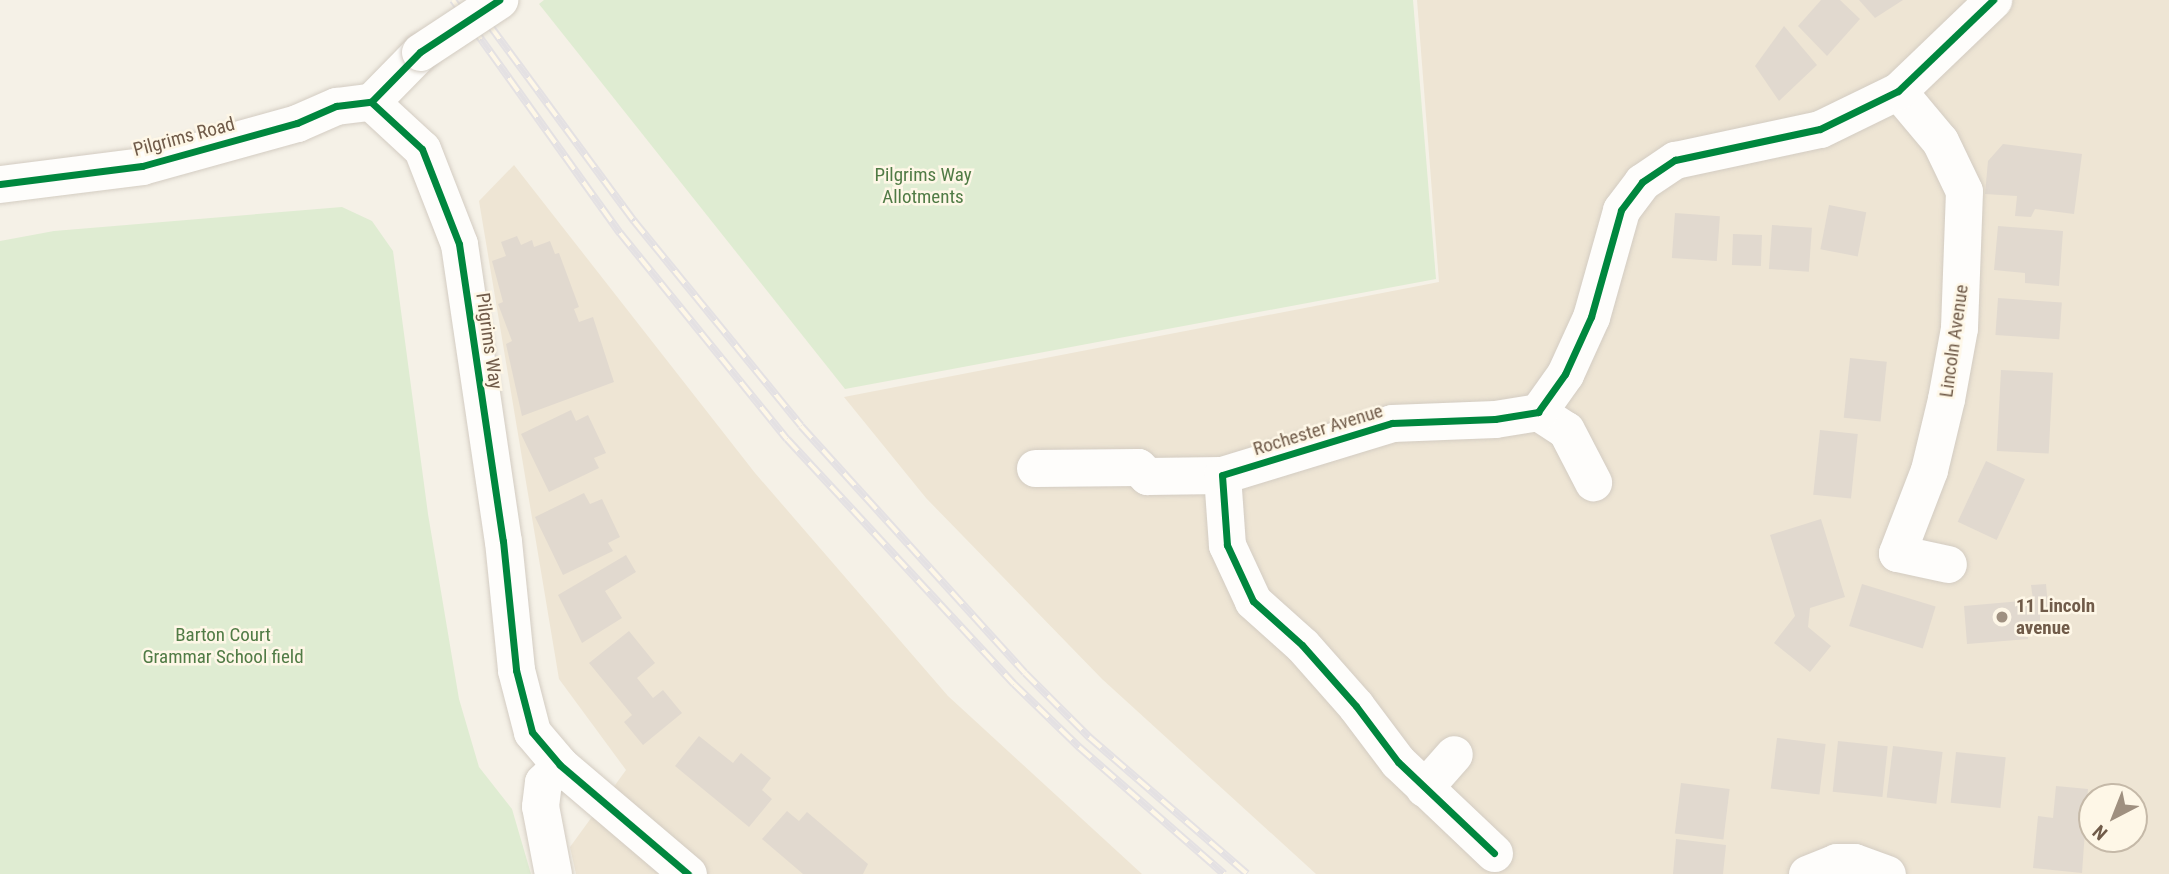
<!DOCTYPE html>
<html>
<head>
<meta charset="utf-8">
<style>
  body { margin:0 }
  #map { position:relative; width:2169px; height:874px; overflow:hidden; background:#f5f1e7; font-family:"Roboto Condensed",sans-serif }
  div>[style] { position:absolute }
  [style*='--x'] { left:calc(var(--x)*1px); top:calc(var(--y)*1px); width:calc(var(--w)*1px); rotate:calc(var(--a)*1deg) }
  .residential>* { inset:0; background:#eee5d4 }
  .green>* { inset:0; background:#dfecd2 }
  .building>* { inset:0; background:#e1d9cf; transform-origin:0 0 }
  .roads { filter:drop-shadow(0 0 2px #d3ccc2) drop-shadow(0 0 2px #d3ccc2) }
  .minor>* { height:37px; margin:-18.5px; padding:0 18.5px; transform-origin:18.5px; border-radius:18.5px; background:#fefdfb }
  .rail>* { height:8px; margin-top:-4px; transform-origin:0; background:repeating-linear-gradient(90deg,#fef7e7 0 16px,#e4e1e3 0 32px); box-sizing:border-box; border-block:2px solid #e4e1e3 }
  .bridges { filter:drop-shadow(0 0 2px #d3ccc2) drop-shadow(0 0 2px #d3ccc2) }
  .minor-bridge>* { height:37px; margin:-18.5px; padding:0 18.5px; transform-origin:18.5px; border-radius:18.5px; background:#fefdfb }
  .cycleway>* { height:7px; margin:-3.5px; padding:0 3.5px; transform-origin:3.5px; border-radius:3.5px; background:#00873e }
  .dots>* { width:19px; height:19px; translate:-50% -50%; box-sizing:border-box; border:4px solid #fef7e7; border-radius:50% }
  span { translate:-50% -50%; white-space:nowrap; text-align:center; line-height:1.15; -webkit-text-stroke:5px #fef7e7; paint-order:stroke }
  .street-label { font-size:19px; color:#705b49 }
  .park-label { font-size:19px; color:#507b45 }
  .poi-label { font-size:19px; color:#705b49; font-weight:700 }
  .left { translate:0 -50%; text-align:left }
  .north { position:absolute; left:2078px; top:783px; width:70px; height:70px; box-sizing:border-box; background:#fef7e7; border:2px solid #c5b9a8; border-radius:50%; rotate:222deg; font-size:19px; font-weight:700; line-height:28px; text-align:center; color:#705b49 }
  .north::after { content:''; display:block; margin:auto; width:24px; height:32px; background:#9f9080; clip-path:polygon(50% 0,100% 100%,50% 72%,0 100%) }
</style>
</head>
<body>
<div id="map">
  <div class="residential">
    <i style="clip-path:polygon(evenodd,1417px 0,2169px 0,2169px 874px,1316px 874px,1102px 679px,926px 498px,844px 397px,1439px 282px,1417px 0,2092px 797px,2134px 797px,2134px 839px,2092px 839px,2092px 797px)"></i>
    <i style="clip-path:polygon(514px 165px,755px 473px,948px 696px,1142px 874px,576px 874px,570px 847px,626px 770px,559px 679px,479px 201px)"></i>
  </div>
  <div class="green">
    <i style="clip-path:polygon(544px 0,1413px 0,1436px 279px,845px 389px,539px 4px)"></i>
    <i style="clip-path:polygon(342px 207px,372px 221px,393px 251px,428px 514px,459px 699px,479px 767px,512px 809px,531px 874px,0 874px,0 241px,54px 231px)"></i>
  </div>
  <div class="building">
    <i style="clip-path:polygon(1821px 0,1840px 0,1860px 19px,1827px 56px,1798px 26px)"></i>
    <i style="clip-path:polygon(1859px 0,1903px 0,1875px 18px)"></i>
    <i style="clip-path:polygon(1784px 26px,1817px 65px,1779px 101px,1755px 66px)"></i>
    <i style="clip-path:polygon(2003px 144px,2082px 154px,2074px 214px,2035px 209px,2031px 217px,2015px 216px,2017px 196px,1985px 194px,1988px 161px)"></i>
    <i style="left:1829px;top:205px;width:38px;height:45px;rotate:11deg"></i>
    <i style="left:1675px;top:213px;width:45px;height:45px;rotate:4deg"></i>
    <i style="left:1772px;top:225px;width:40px;height:44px;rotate:4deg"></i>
    <i style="clip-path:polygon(1998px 226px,2063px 231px,2059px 286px,2025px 283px,2025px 273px,1994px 270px)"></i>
    <i style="left:1733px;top:234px;width:29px;height:31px;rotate:2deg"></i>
    <i style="clip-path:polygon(517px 236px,521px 245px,532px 240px,534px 247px,550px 241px,555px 254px,559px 253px,579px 307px,574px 309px,579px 322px,593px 317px,614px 382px,522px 416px,506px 344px,512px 341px,498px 304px,503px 302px,492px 261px,506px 256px,501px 242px)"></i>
    <i style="left:1998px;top:298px;width:64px;height:37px;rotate:4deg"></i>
    <i style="left:1850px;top:358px;width:37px;height:60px;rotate:6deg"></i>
    <i style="left:2001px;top:370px;width:52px;height:81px;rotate:3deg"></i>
    <i style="clip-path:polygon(571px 410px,576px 421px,588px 415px,606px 453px,594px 458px,599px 468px,549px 492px,521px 434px)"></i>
    <i style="left:1820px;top:430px;width:38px;height:65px;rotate:6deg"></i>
    <i style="left:1986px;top:461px;width:43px;height:67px;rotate:25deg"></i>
    <i style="clip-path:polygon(584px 493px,590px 504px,602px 499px,620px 537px,608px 543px,613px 551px,563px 575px,535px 517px)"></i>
    <i style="clip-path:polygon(1821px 519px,1845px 597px,1810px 608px,1808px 627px,1831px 646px,1810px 672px,1774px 643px,1795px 616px,1770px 535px)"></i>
    <i style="clip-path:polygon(626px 555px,636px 572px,605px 591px,622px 618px,582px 643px,558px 595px)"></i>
    <i style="left:1862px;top:584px;width:77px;height:44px;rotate:17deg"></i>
    <i style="clip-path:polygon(2046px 584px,2048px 606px,2040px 612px,2040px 621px,2027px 622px,2028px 639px,1967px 644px,1964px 606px,2033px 600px,2031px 585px)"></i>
    <i style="clip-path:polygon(629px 631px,655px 663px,637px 678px,653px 698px,663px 690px,682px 713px,643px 745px,624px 722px,632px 715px,589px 663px)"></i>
    <i style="clip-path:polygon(699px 736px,733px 763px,741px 753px,771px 778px,762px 790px,772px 799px,749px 827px,675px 766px)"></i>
    <i style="left:1777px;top:738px;width:49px;height:51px;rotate:7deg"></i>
    <i style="left:1838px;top:741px;width:50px;height:51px;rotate:6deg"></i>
    <i style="left:1893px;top:746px;width:50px;height:52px;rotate:7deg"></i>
    <i style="left:1956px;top:752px;width:50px;height:51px;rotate:6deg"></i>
    <i style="left:1681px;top:783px;width:49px;height:51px;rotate:7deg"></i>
    <i style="clip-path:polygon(2056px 786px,2088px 789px,2082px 873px,2033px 868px,2038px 816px,2053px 818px)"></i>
    <i style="clip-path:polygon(787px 811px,799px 821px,807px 812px,868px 864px,863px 874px,803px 874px,762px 839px)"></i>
    <i style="clip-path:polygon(1676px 839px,1726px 845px,1723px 874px,1673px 874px)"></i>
  </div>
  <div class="roads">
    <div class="minor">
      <i style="--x:1898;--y:91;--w:65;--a:50"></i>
      <i style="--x:1940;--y:141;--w:55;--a:64.4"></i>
      <i style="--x:1964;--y:191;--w:137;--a:92.1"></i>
      <i style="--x:1959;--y:328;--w:72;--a:100.4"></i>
      <i style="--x:1946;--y:399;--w:73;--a:103.5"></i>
      <i style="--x:1929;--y:470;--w:89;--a:111.1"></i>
      <i style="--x:1897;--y:553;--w:52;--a:12.2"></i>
      <i style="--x:371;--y:102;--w:69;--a:42.7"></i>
      <i style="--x:422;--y:149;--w:102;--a:68.7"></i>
      <i style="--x:459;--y:244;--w:300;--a:81.6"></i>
      <i style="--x:503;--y:541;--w:130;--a:84.2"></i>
      <i style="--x:516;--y:670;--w:64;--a:75.5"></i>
      <i style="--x:532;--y:732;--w:43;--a:49.7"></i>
      <i style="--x:560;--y:765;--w:168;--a:40.4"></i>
      <i style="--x:371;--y:102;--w:70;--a:-45.6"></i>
      <i style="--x:0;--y:184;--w:143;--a:-7.2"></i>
      <i style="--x:142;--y:166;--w:161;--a:-15.5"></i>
      <i style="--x:297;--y:123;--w:43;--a:-23.6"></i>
      <i style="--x:336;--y:106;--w:35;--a:-7"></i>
      <i style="--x:1538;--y:412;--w:33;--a:33"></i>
      <i style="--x:1566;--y:430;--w:59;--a:62.6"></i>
      <i style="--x:1035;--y:468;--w:103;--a:-0.6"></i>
      <i style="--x:1138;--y:467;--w:13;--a:45"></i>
      <i style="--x:1147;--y:476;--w:75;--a:-0.8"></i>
      <i style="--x:1424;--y:788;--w:45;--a:-48.6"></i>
      <i style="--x:1494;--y:853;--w:132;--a:-136.5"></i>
      <i style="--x:1398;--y:762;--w:70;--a:-126.9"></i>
      <i style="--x:1356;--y:706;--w:81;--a:-131.5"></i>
      <i style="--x:1302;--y:645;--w:66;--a:-138.1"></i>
      <i style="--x:1253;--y:601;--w:62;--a:-114.9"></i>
      <i style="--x:1227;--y:545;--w:70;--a:-94.1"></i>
      <i style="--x:1222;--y:475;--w:178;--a:-17"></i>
      <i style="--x:1392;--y:423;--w:103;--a:-2.2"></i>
      <i style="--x:1495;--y:419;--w:44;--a:-9.2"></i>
      <i style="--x:1538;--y:412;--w:47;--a:-54.6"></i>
      <i style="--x:1565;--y:374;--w:63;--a:-65.5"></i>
      <i style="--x:1591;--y:317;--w:111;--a:-74.3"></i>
      <i style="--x:1621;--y:210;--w:35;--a:-53"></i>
      <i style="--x:1642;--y:182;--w:40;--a:-34"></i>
      <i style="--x:1675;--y:160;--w:148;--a:-12.1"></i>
      <i style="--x:1820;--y:129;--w:87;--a:-26"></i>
      <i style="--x:1898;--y:91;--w:132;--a:-43.8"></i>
      <i style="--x:553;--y:874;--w:69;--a:-100.8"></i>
      <i style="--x:540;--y:806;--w:24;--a:-83"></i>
      <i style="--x:543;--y:782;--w:24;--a:-45"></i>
      <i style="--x:1807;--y:874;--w:31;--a:-22"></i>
      <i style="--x:1836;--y:862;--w:18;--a:0"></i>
      <i style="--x:1854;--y:862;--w:35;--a:20"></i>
    </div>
  </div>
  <div class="rail">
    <i style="--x:453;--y:0;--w:287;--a:54.4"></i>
    <i style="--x:620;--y:233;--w:265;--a:51"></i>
    <i style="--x:787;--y:439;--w:334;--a:47.2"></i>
    <i style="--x:1014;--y:684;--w:91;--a:44.1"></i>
    <i style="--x:1079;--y:747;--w:193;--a:41.2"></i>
    <i style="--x:471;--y:0;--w:275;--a:53.6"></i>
    <i style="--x:634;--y:221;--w:264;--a:50.8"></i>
    <i style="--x:801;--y:426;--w:333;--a:47.8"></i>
    <i style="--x:1025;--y:673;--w:91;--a:45"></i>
    <i style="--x:1089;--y:737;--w:209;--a:40.9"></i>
  </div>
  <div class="bridges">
    <div class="minor-bridge">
      <i style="--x:420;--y:52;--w:95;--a:-33.4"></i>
    </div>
  </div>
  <div class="cycleway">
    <i style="--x:371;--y:102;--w:69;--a:42.7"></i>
    <i style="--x:422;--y:149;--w:102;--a:68.7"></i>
    <i style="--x:459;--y:244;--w:300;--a:81.6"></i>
    <i style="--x:503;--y:541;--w:130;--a:84.2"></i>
    <i style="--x:516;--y:670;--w:64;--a:75.5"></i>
    <i style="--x:532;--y:732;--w:43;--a:49.7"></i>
    <i style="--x:560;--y:765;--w:168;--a:40.4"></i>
    <i style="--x:371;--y:102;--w:70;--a:-45.6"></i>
    <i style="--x:420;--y:52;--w:95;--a:-33.4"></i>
    <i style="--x:0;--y:184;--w:143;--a:-7.2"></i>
    <i style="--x:142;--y:166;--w:161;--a:-15.5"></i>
    <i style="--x:297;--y:123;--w:43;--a:-23.6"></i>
    <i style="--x:336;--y:106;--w:35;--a:-7"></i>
    <i style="--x:1494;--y:853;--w:132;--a:-136.5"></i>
    <i style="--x:1398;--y:762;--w:70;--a:-126.9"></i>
    <i style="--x:1356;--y:706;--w:81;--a:-131.5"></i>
    <i style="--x:1302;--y:645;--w:66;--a:-138.1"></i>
    <i style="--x:1253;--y:601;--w:62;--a:-114.9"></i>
    <i style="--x:1227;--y:545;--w:70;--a:-94.1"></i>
    <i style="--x:1222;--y:475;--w:178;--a:-17"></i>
    <i style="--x:1392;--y:423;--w:103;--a:-2.2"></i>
    <i style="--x:1495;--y:419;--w:44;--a:-9.2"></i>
    <i style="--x:1538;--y:412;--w:47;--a:-54.6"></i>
    <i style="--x:1565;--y:374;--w:63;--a:-65.5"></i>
    <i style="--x:1591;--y:317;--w:111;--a:-74.3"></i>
    <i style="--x:1621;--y:210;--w:35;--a:-53"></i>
    <i style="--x:1642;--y:182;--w:40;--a:-34"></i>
    <i style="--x:1675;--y:160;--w:148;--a:-12.1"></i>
    <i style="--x:1820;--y:129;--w:87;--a:-26"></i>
    <i style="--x:1898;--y:91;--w:132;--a:-43.8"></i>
  </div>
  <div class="dots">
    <i style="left:2002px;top:617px;background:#9f9080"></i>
  </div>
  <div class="street-label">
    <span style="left:184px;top:137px;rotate:-15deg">Pilgrims Road</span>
    <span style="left:489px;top:341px;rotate:82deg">Pilgrims Way</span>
    <span style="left:1954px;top:341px;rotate:-82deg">Lincoln Avenue</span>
    <span style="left:1318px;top:430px;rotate:-17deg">Rochester Avenue</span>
  </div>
  <div class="park-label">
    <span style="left:923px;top:186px">Pilgrims Way<br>Allotments</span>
    <span style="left:223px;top:646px">Barton Court<br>Grammar School field</span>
  </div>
  <div class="poi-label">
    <span class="left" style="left:2016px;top:617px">11 Lincoln<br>avenue</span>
  </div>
  <div class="north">N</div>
</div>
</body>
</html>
